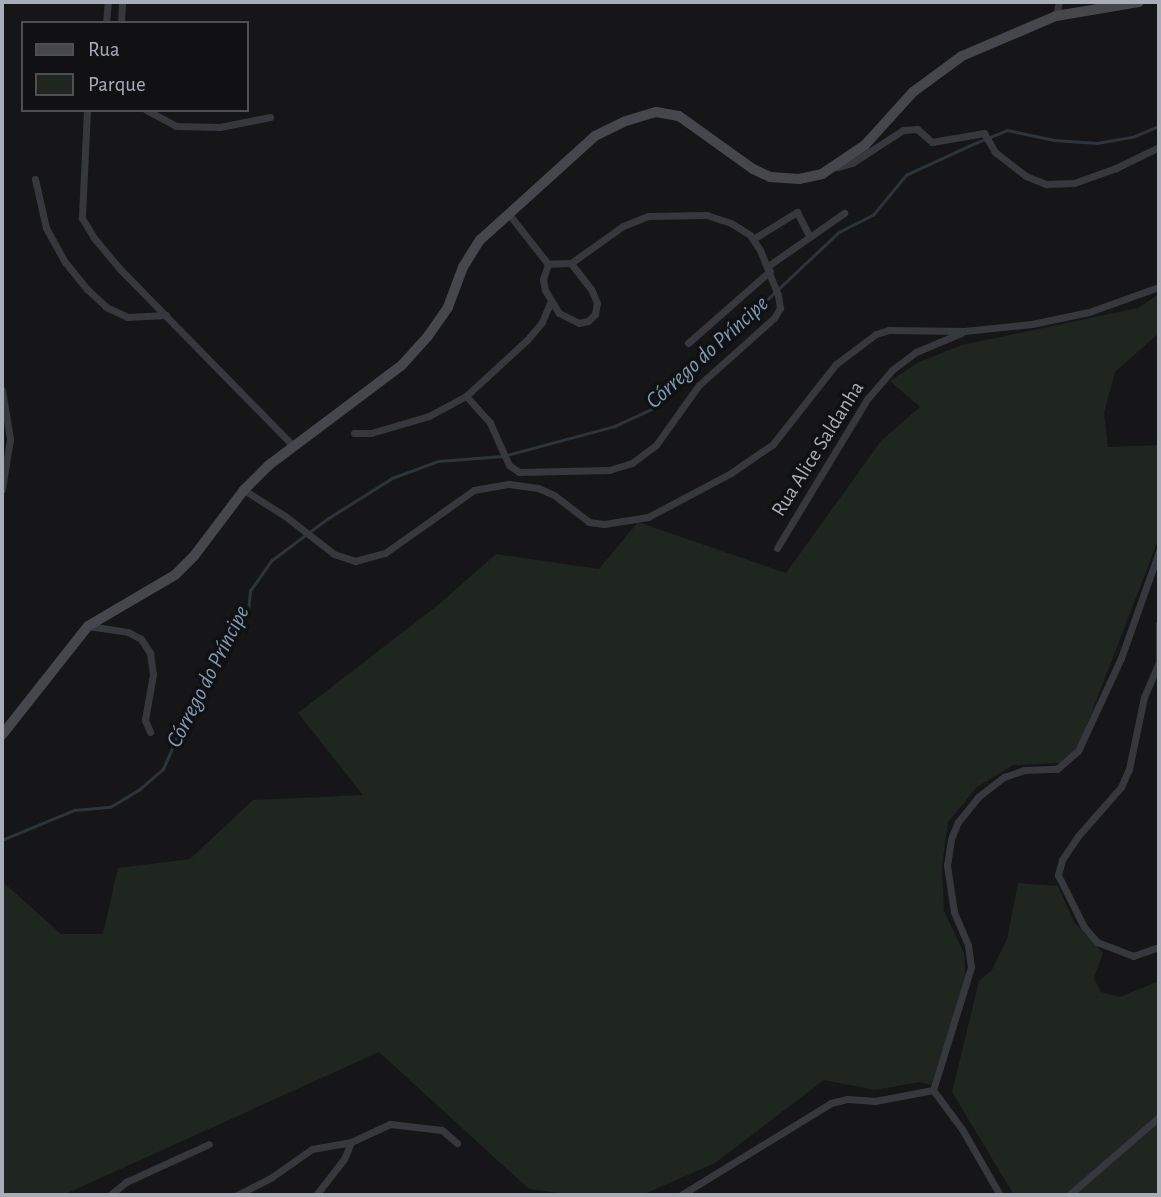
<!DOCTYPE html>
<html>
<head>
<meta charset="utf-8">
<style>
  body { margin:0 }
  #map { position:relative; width:1161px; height:1197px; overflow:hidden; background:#161618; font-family:"Alegreya Sans",sans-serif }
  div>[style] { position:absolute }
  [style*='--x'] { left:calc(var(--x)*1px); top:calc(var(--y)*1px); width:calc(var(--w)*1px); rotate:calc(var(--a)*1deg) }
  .green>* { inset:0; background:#1e261f }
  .stream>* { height:2.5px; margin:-1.25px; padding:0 1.25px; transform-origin:1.25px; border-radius:1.25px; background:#2c353c }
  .street>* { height:7px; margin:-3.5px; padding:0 3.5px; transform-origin:3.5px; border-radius:3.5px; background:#37383d }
  .secondary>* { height:10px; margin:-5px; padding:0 5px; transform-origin:5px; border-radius:5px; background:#45474d }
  span { translate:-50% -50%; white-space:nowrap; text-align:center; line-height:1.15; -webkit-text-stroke:7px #111113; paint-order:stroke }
  .street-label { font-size:21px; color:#a8adb8 }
  .water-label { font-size:23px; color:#7f9bb3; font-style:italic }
  .frame { position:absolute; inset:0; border:4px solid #a8adb8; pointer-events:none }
  .legend { position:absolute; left:21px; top:21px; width:228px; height:91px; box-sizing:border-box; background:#111113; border:2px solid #4d4f55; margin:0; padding:9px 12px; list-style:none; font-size:21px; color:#a8adb8 }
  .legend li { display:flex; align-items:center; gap:14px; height:35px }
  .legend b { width:35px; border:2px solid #4d4f55 }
</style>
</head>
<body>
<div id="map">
  <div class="green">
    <i style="clip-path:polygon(1159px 294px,1159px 333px,1115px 372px,1104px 413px,1108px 447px,1159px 445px,1159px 538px,1078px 748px,1061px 763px,1013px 765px,977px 787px,948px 822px,942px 866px,944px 911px,964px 953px,966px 981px,931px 1085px,920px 1082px,875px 1090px,824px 1080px,715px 1163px,642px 1195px,576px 1195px,529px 1189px,379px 1052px,63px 1195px,2px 1195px,2px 881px,61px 934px,103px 934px,118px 868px,190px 859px,253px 800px,363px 795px,298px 713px,438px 605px,496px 554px,599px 569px,638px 522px,786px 573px,881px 441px,920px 407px,890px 381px,919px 362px,962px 345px,1138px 308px)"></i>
    <i style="clip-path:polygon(1018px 883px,1058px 886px,1074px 922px,1103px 953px,1094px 978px,1101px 992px,1120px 997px,1159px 981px,1159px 1195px,1014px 1195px,952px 1092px,979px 981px,992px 970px,1007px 939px)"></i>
  </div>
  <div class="stream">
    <i style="--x:2;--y:840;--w:78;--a:-22.6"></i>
    <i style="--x:74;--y:810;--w:36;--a:-5"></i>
    <i style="--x:110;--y:807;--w:35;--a:-31"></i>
    <i style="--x:140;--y:789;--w:30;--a:-41"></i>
    <i style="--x:163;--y:769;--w:87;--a:-66.4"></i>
    <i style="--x:198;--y:689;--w:93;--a:-57.3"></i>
    <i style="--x:248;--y:611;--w:20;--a:-84"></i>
    <i style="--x:250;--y:591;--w:38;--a:-55"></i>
    <i style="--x:272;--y:560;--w:69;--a:-36.7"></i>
    <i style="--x:327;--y:519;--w:77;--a:-32.2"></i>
    <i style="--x:392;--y:478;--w:49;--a:-20.3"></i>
    <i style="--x:438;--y:461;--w:65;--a:-4.4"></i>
    <i style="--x:503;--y:456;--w:116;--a:-15"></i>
    <i style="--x:615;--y:426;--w:40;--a:-25"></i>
    <i style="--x:651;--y:409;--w:258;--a:-43.3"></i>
    <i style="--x:839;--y:232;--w:38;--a:-27"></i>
    <i style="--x:873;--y:215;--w:52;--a:-50.5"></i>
    <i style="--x:906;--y:175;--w:74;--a:-24.8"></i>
    <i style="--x:973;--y:144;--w:37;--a:-22"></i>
    <i style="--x:1007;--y:130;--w:48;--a:12"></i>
    <i style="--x:1054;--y:140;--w:43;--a:4"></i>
    <i style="--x:1097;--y:143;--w:39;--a:-10"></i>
    <i style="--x:1135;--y:136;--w:26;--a:-23"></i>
  </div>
  <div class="street">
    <i style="--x:1056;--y:16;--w:14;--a:-78"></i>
    <i style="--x:106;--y:23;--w:21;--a:-85"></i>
    <i style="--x:121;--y:23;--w:21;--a:-87"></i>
    <i style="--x:87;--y:110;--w:108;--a:92.7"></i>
    <i style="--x:82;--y:218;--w:23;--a:59"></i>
    <i style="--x:94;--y:238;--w:39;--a:50"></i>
    <i style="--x:119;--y:268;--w:250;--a:45.6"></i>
    <i style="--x:146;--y:110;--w:34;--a:28"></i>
    <i style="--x:176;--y:126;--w:44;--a:1.3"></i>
    <i style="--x:220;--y:127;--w:51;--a:-11.3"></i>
    <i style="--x:837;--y:167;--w:16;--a:-15"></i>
    <i style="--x:852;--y:163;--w:61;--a:-32.9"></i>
    <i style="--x:903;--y:130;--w:14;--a:-4"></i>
    <i style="--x:917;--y:129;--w:20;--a:41"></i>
    <i style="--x:932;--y:142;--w:53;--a:-9.8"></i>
    <i style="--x:984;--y:133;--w:22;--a:60"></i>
    <i style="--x:995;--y:152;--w:39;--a:38"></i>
    <i style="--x:1026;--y:176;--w:22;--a:22"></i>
    <i style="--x:1046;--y:184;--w:28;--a:-2"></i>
    <i style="--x:1074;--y:183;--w:45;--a:-19.7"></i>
    <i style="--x:1116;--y:168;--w:48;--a:-26"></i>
    <i style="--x:35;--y:179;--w:50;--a:77.3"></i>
    <i style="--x:46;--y:228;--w:39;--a:61"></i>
    <i style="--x:65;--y:262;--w:35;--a:51"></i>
    <i style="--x:87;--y:289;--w:26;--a:43"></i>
    <i style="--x:106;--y:307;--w:23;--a:25"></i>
    <i style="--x:127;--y:317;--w:39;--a:-3"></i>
    <i style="--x:753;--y:239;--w:52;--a:-31.5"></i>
    <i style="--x:797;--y:212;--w:28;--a:63"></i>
    <i style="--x:548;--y:264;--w:16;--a:108"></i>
    <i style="--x:543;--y:279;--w:11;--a:80"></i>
    <i style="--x:545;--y:290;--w:27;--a:59"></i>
    <i style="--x:559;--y:313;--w:22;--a:27"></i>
    <i style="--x:579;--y:323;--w:9;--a:-13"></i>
    <i style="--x:588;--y:321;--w:10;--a:-45"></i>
    <i style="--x:595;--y:314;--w:11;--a:-80"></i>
    <i style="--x:597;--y:303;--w:15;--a:-113"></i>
    <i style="--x:591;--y:289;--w:33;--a:-128"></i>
    <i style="--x:768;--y:266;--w:93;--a:-34.9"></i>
    <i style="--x:688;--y:343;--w:109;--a:-41.3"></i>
    <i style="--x:2;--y:390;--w:50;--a:80.7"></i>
    <i style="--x:10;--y:439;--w:51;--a:99.1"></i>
    <i style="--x:466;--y:396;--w:36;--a:48"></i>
    <i style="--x:490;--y:423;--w:46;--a:65.7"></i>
    <i style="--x:509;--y:465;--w:12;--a:35"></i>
    <i style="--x:519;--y:472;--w:90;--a:-1.3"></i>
    <i style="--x:609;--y:470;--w:24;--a:-17"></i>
    <i style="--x:632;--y:463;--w:30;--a:-37"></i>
    <i style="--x:656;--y:445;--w:74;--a:-54.4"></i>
    <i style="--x:699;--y:385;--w:101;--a:-41.8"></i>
    <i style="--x:774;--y:318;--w:12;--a:-59"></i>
    <i style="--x:780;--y:308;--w:13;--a:-99"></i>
    <i style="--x:778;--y:295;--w:48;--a:-111.8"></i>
    <i style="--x:760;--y:250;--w:18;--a:-124"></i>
    <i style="--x:750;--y:235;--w:22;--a:-148"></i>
    <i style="--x:731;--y:223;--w:25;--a:-162"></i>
    <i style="--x:707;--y:215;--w:59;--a:179"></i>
    <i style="--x:648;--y:216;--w:27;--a:158"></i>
    <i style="--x:623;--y:226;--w:64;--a:144.6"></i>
    <i style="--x:571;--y:263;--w:23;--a:178"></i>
    <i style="--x:548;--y:264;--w:65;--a:-128.1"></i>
    <i style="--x:354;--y:433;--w:17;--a:0"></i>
    <i style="--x:371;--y:433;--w:60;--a:-16.3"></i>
    <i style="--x:429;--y:416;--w:42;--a:-28.4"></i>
    <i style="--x:466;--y:396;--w:83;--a:-42.6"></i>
    <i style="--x:527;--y:340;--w:23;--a:-50"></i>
    <i style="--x:542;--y:322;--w:23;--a:-67"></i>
    <i style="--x:244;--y:490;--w:49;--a:32.4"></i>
    <i style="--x:285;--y:516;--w:62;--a:37.8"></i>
    <i style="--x:334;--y:554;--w:22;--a:18"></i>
    <i style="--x:355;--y:561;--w:31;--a:-15"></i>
    <i style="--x:385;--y:553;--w:109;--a:-35.3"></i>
    <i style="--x:474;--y:490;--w:36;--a:-10"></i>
    <i style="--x:509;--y:484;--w:29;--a:8"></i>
    <i style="--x:538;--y:488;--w:17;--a:24"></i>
    <i style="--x:554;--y:495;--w:44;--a:37.6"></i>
    <i style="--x:589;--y:522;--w:15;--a:8"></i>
    <i style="--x:604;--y:524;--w:45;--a:-9"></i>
    <i style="--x:648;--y:517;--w:94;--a:-27.9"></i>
    <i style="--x:731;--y:473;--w:51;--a:-34.6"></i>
    <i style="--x:773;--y:444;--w:102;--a:-51.8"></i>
    <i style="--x:836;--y:364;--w:50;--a:-36.9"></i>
    <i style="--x:876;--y:334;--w:14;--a:-17"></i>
    <i style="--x:889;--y:330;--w:75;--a:0.8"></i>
    <i style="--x:964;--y:331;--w:68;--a:-5.9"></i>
    <i style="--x:1032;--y:324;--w:58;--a:-11.9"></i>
    <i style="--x:1089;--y:312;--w:74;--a:-19.7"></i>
    <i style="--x:777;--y:548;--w:175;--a:-58.8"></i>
    <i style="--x:868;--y:398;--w:37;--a:-49"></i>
    <i style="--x:892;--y:370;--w:30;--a:-37"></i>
    <i style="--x:916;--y:352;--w:49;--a:-22.9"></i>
    <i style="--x:1159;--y:624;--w:38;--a:90"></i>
    <i style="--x:1159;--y:662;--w:38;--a:113"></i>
    <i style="--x:1144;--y:697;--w:74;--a:101.8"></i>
    <i style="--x:1129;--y:769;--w:20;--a:114"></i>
    <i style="--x:1121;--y:787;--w:65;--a:131.3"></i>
    <i style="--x:1078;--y:836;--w:29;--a:124"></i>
    <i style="--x:1062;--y:860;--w:16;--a:105"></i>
    <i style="--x:1058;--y:875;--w:58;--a:63.4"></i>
    <i style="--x:1084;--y:927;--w:20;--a:49"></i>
    <i style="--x:1097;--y:942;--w:39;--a:21"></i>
    <i style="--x:1133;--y:956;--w:28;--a:-19"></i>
    <i style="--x:88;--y:626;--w:40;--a:8.5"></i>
    <i style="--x:128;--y:632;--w:15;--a:28"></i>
    <i style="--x:141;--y:639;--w:17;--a:57"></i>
    <i style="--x:150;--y:653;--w:21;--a:82"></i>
    <i style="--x:153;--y:674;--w:47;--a:99.9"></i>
    <i style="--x:145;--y:720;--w:13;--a:67"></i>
    <i style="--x:933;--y:1090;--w:129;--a:-72.8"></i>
    <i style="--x:971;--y:967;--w:22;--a:-98"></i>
    <i style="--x:968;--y:945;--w:36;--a:-113"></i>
    <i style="--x:954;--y:912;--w:48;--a:-98.5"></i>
    <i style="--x:947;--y:865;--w:26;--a:-81"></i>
    <i style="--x:951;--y:839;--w:18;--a:-68"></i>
    <i style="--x:958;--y:822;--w:32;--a:-51"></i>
    <i style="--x:978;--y:797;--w:33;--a:-38"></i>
    <i style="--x:1004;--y:777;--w:21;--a:-19"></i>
    <i style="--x:1024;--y:770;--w:33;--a:-2"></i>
    <i style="--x:1057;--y:769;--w:28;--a:-41"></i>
    <i style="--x:1078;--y:751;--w:102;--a:-65.2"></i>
    <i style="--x:1121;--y:658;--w:114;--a:-70.4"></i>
    <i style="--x:351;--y:1142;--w:43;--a:-24.8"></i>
    <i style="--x:390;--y:1124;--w:52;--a:6.6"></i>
    <i style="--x:442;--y:1130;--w:20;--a:41"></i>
    <i style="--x:110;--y:1195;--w:21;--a:-39"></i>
    <i style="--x:126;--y:1182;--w:91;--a:-24.6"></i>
    <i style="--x:237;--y:1195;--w:39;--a:-27"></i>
    <i style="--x:272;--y:1177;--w:49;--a:-35"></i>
    <i style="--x:312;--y:1149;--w:40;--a:-10"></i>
    <i style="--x:351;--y:1142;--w:18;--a:112"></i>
    <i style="--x:344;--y:1159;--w:46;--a:127.9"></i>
    <i style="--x:681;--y:1195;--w:176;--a:-31.5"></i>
    <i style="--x:831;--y:1103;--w:16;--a:-14"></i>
    <i style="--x:847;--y:1099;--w:28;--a:4"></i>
    <i style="--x:875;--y:1101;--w:59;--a:-10.7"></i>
    <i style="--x:933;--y:1090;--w:49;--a:53.4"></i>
    <i style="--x:962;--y:1129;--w:76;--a:60.1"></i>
    <i style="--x:1069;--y:1195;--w:119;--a:-40.9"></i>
  </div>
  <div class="secondary">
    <i style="--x:2;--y:735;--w:139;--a:-51.7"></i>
    <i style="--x:88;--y:626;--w:101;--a:-30.4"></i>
    <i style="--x:175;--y:575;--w:27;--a:-45"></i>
    <i style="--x:194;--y:556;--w:83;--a:-52.9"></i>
    <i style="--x:244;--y:490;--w:35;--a:-45"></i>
    <i style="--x:269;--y:465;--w:166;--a:-36.9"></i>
    <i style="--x:402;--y:365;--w:39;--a:-48"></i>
    <i style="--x:428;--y:336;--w:35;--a:-55"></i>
    <i style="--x:448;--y:307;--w:43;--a:-69.4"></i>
    <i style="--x:463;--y:267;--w:32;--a:-58"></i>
    <i style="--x:480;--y:240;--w:155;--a:-42.1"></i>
    <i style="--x:595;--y:136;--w:34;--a:-26"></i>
    <i style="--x:626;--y:121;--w:31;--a:-17"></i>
    <i style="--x:656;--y:112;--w:23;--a:10"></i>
    <i style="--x:679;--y:116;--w:91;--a:35.6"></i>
    <i style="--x:753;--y:169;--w:19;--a:25"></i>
    <i style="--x:770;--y:177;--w:29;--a:4"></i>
    <i style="--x:799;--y:179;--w:24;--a:-12"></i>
    <i style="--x:822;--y:174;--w:52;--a:-34"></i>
    <i style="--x:865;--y:145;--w:72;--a:-47.8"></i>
    <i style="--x:913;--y:92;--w:61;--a:-36.3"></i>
    <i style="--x:962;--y:56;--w:102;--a:-23.1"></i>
    <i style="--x:1056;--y:16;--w:84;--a:-9.6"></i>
  </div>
  <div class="street-label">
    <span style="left:818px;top:449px;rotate:-58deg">Rua Alice Saldanha</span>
  </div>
  <div class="water-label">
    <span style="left:708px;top:353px;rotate:-42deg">Córrego do Príncipe</span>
    <span style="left:209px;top:677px;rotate:-63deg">Córrego do Príncipe</span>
  </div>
  <div class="frame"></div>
  <ul class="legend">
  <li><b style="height:9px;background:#45474d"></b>Rua</li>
  <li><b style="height:19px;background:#1e261f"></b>Parque</li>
  </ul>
</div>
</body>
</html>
